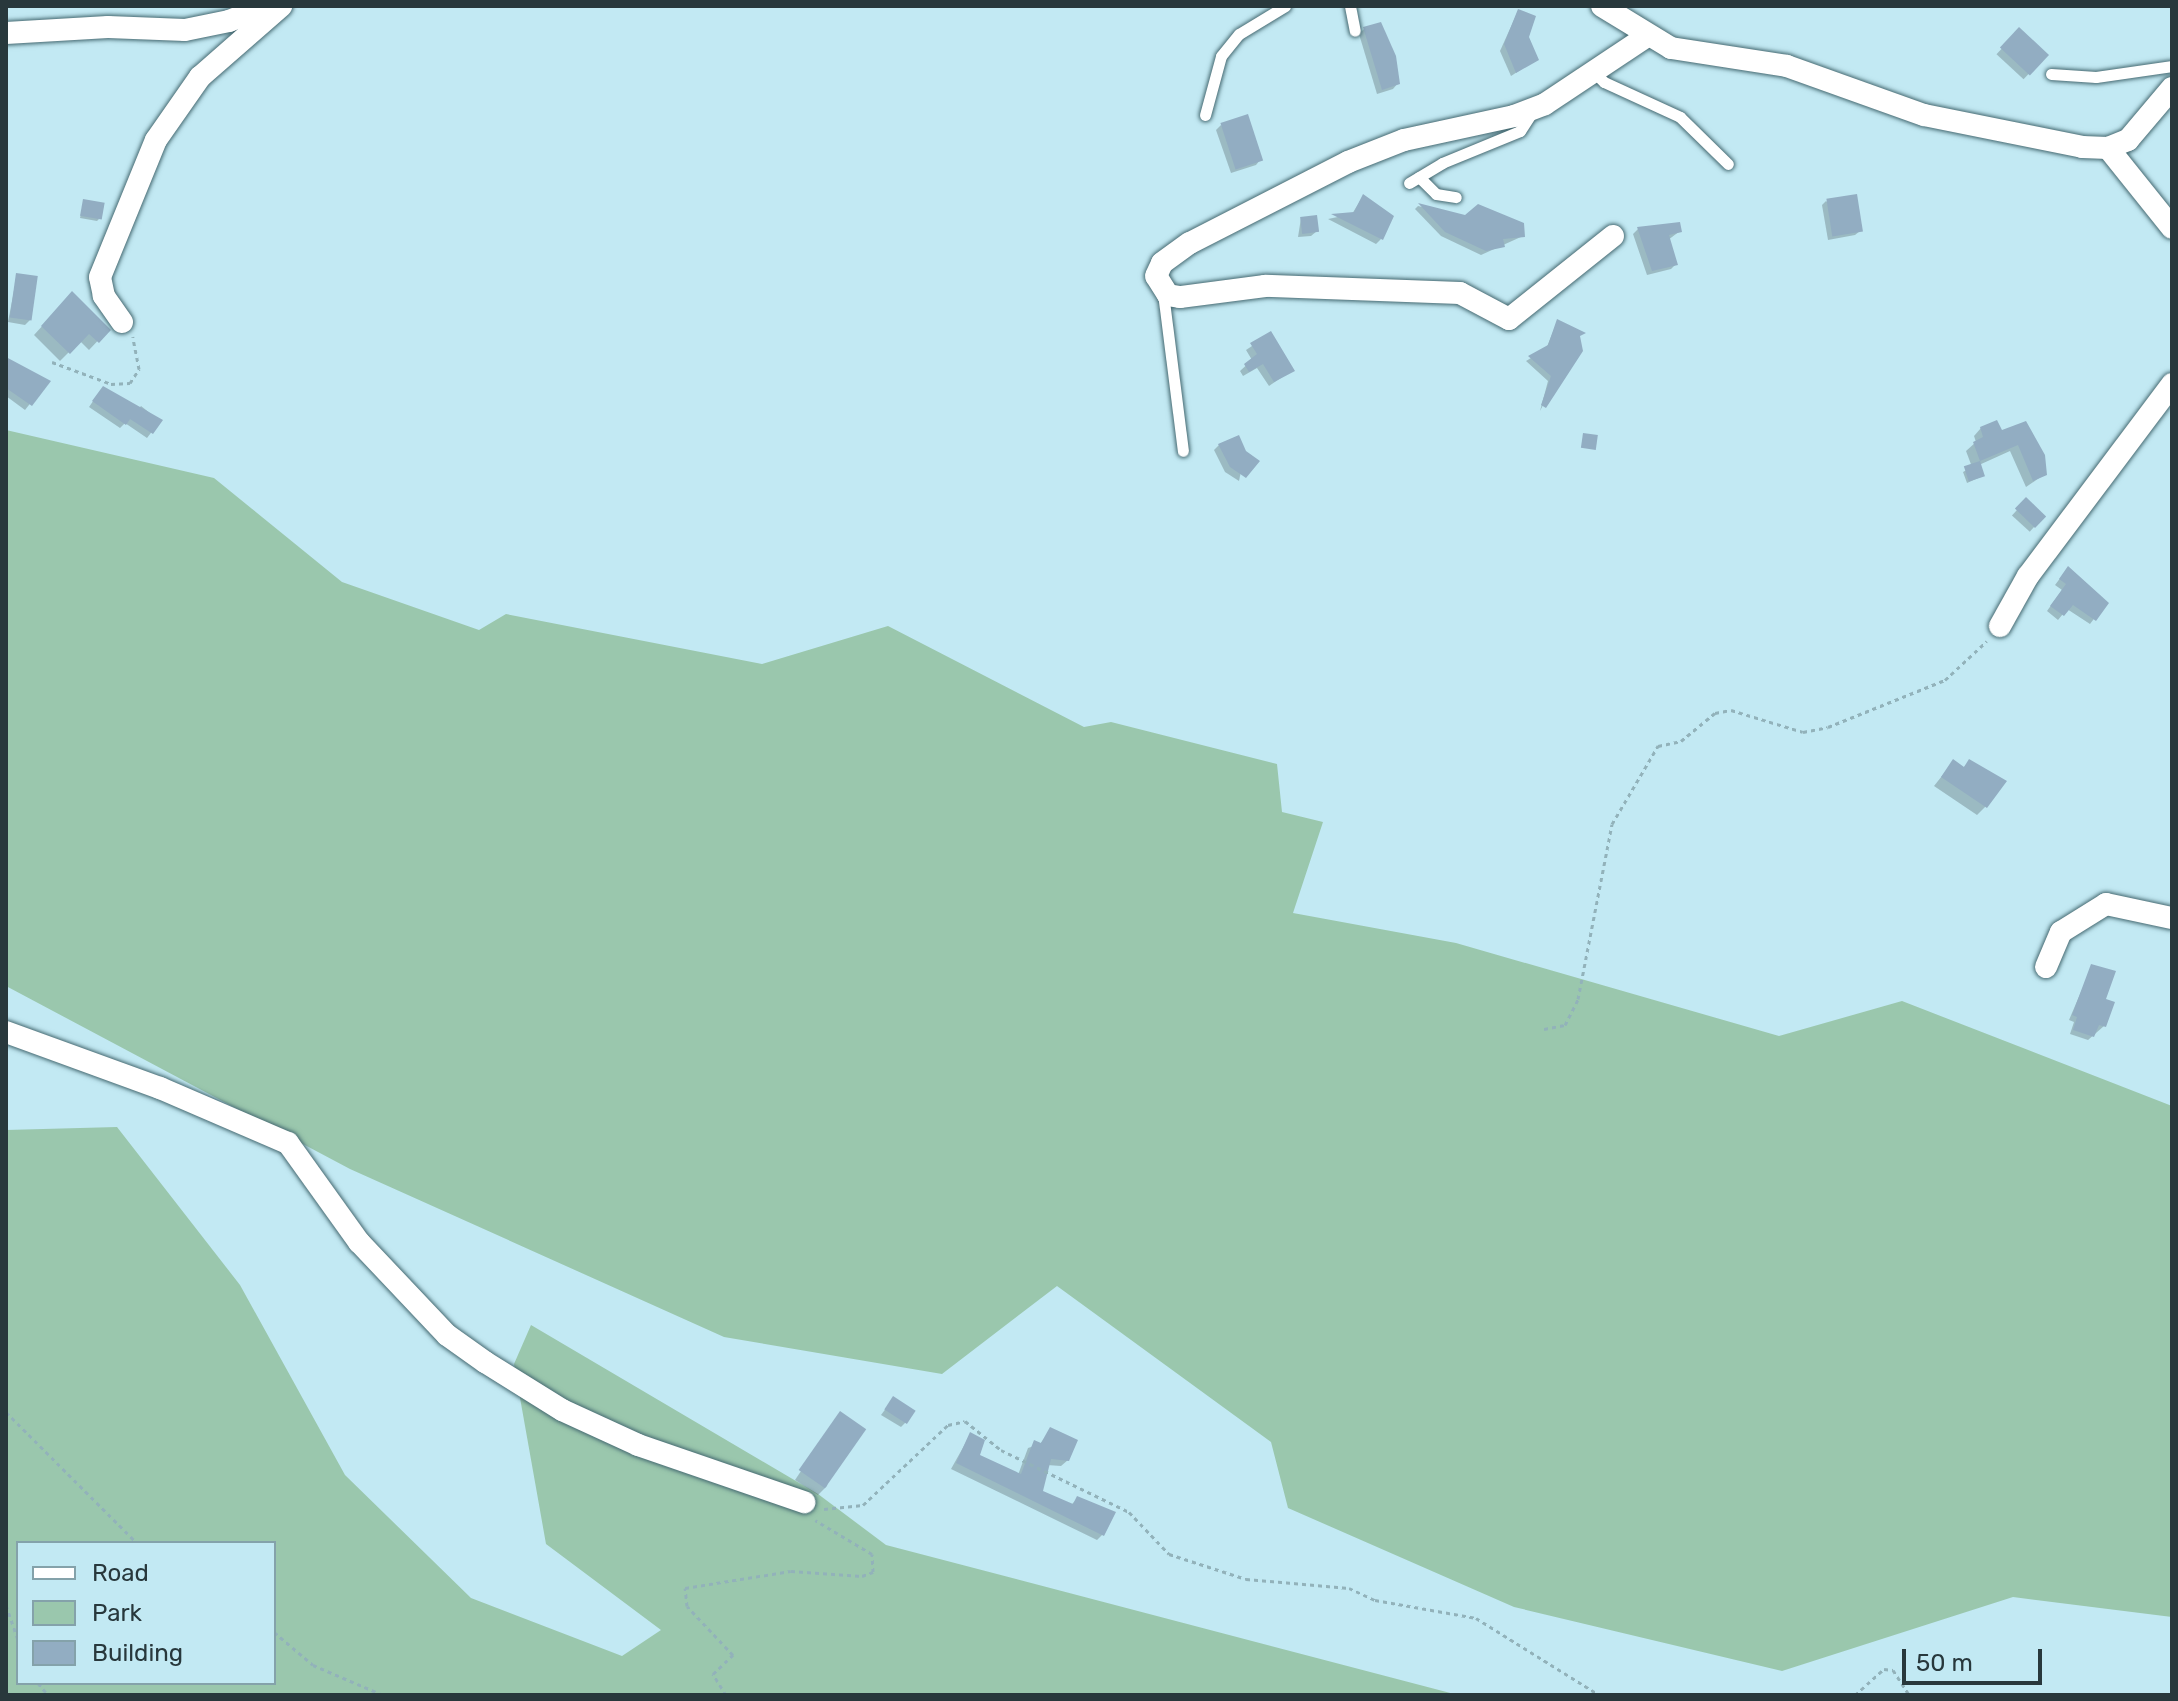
<!DOCTYPE html>
<html>
<head>
<meta charset="utf-8">
<style>
  body { margin:0 }
  #map { position:relative; width:2178px; height:1701px; overflow:hidden; background:#c2e9f3; font-family:Rubik,sans-serif }
  div>[style] { position:absolute }
  [style*='--x'] { left:calc(var(--x)*1px); top:calc(var(--y)*1px); width:calc(var(--w)*1px); rotate:calc(var(--a)*1deg) }
  .green>* { inset:0; background:#9ac7ad }
  .shadow>* { inset:0; background:#0003; transform-origin:0 0 }
  .building>* { inset:0; background:#92adc2; transform-origin:0 0 }
  .path>* { height:3px; margin-top:-1.5px; transform-origin:0; background:repeating-linear-gradient(90deg,#92b2ba 0 4px,transparent 0 8px) }
  .roads { filter:drop-shadow(0 0 2px #456971) drop-shadow(0 0 2px #456971) }
  .service>* { height:11px; margin:-5.5px; padding:0 5.5px; transform-origin:5.5px; border-radius:5.5px; background:#fff }
  .minor>* { height:22px; margin:-11px; padding:0 11px; transform-origin:11px; border-radius:11px; background:#fff }
  span { translate:-50% -50%; white-space:nowrap; text-align:center; line-height:1.15; -webkit-text-stroke:6px #c2e9f3; paint-order:stroke }
  .frame { position:absolute; inset:0; border:8px solid #28383c; pointer-events:none }
  .legend { position:absolute; left:16px; top:1541px; width:260px; height:144px; box-sizing:border-box; background:#c2e9f3; border:2px solid #84a2aa; margin:0; padding:10px 14px; list-style:none; font-size:24px; color:#28383c }
  .legend li { display:flex; align-items:center; gap:16px; height:40px }
  .legend b { width:40px; border:2px solid #84a2aa }
  .scale { position:absolute; left:1902px; top:1649px; width:140px; height:36px; box-sizing:border-box; border:4px solid #28383c; border-top:0; padding-left:10px; font-size:24px; line-height:28px; white-space:nowrap; color:#28383c; -webkit-text-stroke:6px #c2e9f3; paint-order:stroke }
</style>
</head>
<body>
<div id="map">
  <div class="green">
    <i style="clip-path:polygon(6px 430px,214px 478px,342px 582px,479px 630px,506px 614px,762px 664px,888px 626px,1084px 727px,1111px 722px,1277px 764px,1282px 812px,1323px 822px,1293px 913px,1456px 943px,1779px 1036px,1902px 1001px,2172px 1106px,2172px 1617px,2013px 1597px,1782px 1671px,1514px 1607px,1288px 1508px,1271px 1442px,1057px 1286px,942px 1374px,724px 1337px,350px 1169px,6px 986px)"></i>
    <i style="clip-path:polygon(evenodd,117px 1127px,240px 1285px,345px 1475px,471px 1598px,622px 1656px,661px 1630px,546px 1544px,514px 1364px,531px 1325px,818px 1494px,886px 1545px,1458px 1695px,6px 1695px,6px 1130px,117px 1127px,18px 1543px,274px 1543px,274px 1683px,18px 1683px,18px 1543px)"></i>
  </div>
  <div class="shadow">
    <i style="clip-path:polygon(1518px 11px,1537px 59px,1511px 76px,1500px 51px)"></i>
    <i style="clip-path:polygon(1364px 29px,1398px 83px,1393px 89px,1377px 94px,1359px 34px)"></i>
    <i style="left:2019px;top:30px;width:37px;height:33px;rotate:43deg"></i>
    <i style="clip-path:polygon(1221px 125px,1260px 160px,1256px 165px,1231px 173px,1216px 130px)"></i>
    <i style="clip-path:polygon(1363px 196px,1381px 239px,1376px 244px,1328px 219px,1352px 214px)"></i>
    <i style="clip-path:polygon(84px 201px,99px 219px,97px 221px,80px 218px)"></i>
    <i style="clip-path:polygon(1826px 201px,1860px 231px,1855px 235px,1828px 240px,1822px 205px)"></i>
    <i style="clip-path:polygon(1418px 206px,1465px 217px,1523px 236px,1481px 255px,1441px 236px,1415px 209px)"></i>
    <i style="clip-path:polygon(1301px 218px,1317px 231px,1311px 236px,1298px 237px)"></i>
    <i style="clip-path:polygon(1638px 229px,1680px 231px,1668px 240px,1676px 264px,1671px 269px,1647px 275px,1633px 234px)"></i>
    <i style="clip-path:polygon(17px 275px,30px 320px,25px 325px,8px 322px)"></i>
    <i style="clip-path:polygon(65px 301px,108px 330px,89px 350px,80px 341px,60px 361px,34px 335px)"></i>
    <i style="clip-path:polygon(1557px 322px,1578px 337px,1540px 411px,1548px 381px,1526px 361px,1546px 349px)"></i>
    <i style="clip-path:polygon(1270px 334px,1293px 370px,1269px 386px,1257px 368px,1243px 376px,1240px 371px,1252px 360px,1246px 350px)"></i>
    <i style="clip-path:polygon(6px 359px,48px 381px,25px 410px,6px 396px)"></i>
    <i style="clip-path:polygon(98px 394px,136px 412px,141px 406px,160px 421px,147px 438px,125px 423px,120px 428px,89px 407px)"></i>
    <i style="clip-path:polygon(2025px 424px,2045px 474px,2026px 487px,2010px 451px,1979px 465px,1983px 476px,1967px 483px,1963px 472px,1972px 467px,1966px 451px,1976px 442px,1974px 436px,1981px 428px,2001px 433px)"></i>
    <i style="clip-path:polygon(1219px 445px,1245px 452px,1239px 481px,1225px 472px,1214px 450px)"></i>
    <i style="left:2026px;top:500px;width:24px;height:21px;rotate:42deg"></i>
    <i style="clip-path:polygon(2064px 573px,2106px 603px,2090px 624px,2067px 609px,2058px 620px,2047px 611px,2062px 590px,2055px 585px)"></i>
    <i style="clip-path:polygon(1970px 761px,1986px 806px,1977px 815px,1934px 786px,1953px 762px,1963px 768px)"></i>
    <i style="clip-path:polygon(2092px 966px,2104px 1000px,2104px 1026px,2088px 1040px,2070px 1034px,2074px 1022px,2069px 1020px)"></i>
    <i style="clip-path:polygon(893px 1399px,906px 1422px,901px 1427px,881px 1415px)"></i>
    <i style="clip-path:polygon(840px 1413px,827px 1486px,818px 1495px,795px 1480px)"></i>
    <i style="clip-path:polygon(1051px 1430px,1068px 1460px,1061px 1466px,1047px 1465px,1041px 1492px,1071px 1505px,1077px 1499px,1103px 1534px,1097px 1540px,951px 1469px,970px 1435px,978px 1456px,1018px 1475px,1028px 1448px,1040px 1444px)"></i>
  </div>
  <div class="building">
    <i style="clip-path:polygon(1518px 9px,1536px 16px,1529px 37px,1539px 60px,1516px 73px,1504px 44px)"></i>
    <i style="clip-path:polygon(1381px 22px,1396px 56px,1400px 84px,1382px 90px,1363px 27px)"></i>
    <i style="left:2019px;top:27px;width:41px;height:28px;rotate:43deg"></i>
    <i style="left:1248px;top:114px;width:49px;height:29px;rotate:72deg"></i>
    <i style="clip-path:polygon(1363px 194px,1394px 216px,1383px 240px,1331px 214px,1354px 212px)"></i>
    <i style="left:1857px;top:194px;width:38px;height:31px;rotate:81deg"></i>
    <i style="left:83px;top:199px;width:22px;height:17px;rotate:10deg"></i>
    <i style="clip-path:polygon(1418px 203px,1465px 215px,1478px 204px,1524px 223px,1525px 237px,1503px 239px,1505px 247px,1486px 251px,1445px 232px)"></i>
    <i style="left:1317px;top:215px;width:17px;height:17px;rotate:83deg"></i>
    <i style="clip-path:polygon(1680px 222px,1682px 232px,1669px 235px,1678px 265px,1652px 271px,1637px 227px)"></i>
    <i style="left:16px;top:273px;width:22px;height:45px;rotate:8deg"></i>
    <i style="clip-path:polygon(72px 291px,111px 330px,99px 343px,89px 334px,70px 354px,41px 326px)"></i>
    <i style="clip-path:polygon(1557px 319px,1586px 333px,1580px 336px,1583px 351px,1546px 408px,1541px 405px,1551px 376px,1528px 356px,1548px 345px)"></i>
    <i style="clip-path:polygon(1271px 331px,1295px 371px,1274px 382px,1263px 364px,1249px 372px,1244px 364px,1257px 354px,1250px 343px)"></i>
    <i style="clip-path:polygon(6px 357px,51px 381px,32px 406px,6px 388px)"></i>
    <i style="clip-path:polygon(103px 386px,163px 420px,153px 434px,130px 419px,126px 425px,92px 401px)"></i>
    <i style="clip-path:polygon(1997px 420px,2002px 430px,2026px 421px,2045px 455px,2047px 475px,2033px 481px,2018px 445px,1980px 461px,1973px 442px,1983px 437px,1980px 427px)"></i>
    <i style="left:1583px;top:433px;width:15px;height:15px;rotate:8deg"></i>
    <i style="clip-path:polygon(1239px 435px,1246px 451px,1260px 461px,1246px 478px,1230px 467px,1218px 444px)"></i>
    <i style="left:1980px;top:461px;width:16px;height:17px;rotate:72deg"></i>
    <i style="left:2026px;top:497px;width:28px;height:16px;rotate:44deg"></i>
    <i style="clip-path:polygon(2068px 566px,2109px 603px,2096px 621px,2073px 605px,2064px 616px,2050px 606px,2066px 584px,2059px 579px)"></i>
    <i style="clip-path:polygon(1953px 759px,1964px 767px,1969px 759px,2007px 781px,1987px 808px,1941px 777px)"></i>
    <i style="clip-path:polygon(2091px 964px,2116px 971px,2106px 999px,2115px 1002px,2106px 1027px,2099px 1025px,2094px 1037px,2073px 1030px,2077px 1017px,2072px 1015px)"></i>
    <i style="left:893px;top:1396px;width:27px;height:16px;rotate:33deg"></i>
    <i style="left:840px;top:1411px;width:32px;height:72px;rotate:35deg"></i>
    <i style="clip-path:polygon(1050px 1427px,1078px 1440px,1069px 1461px,1051px 1459px,1043px 1491px,1073px 1504px,1077px 1496px,1116px 1512px,1104px 1536px,956px 1463px,970px 1432px,985px 1440px,980px 1455px,1021px 1474px,1034px 1440px,1041px 1443px)"></i>
  </div>
  <div class="path">
    <i style="--x:52;--y:362;--w:63;--a:20.4"></i>
    <i style="--x:111;--y:384;--w:19;--a:-3"></i>
    <i style="--x:130;--y:383;--w:17;--a:-57"></i>
    <i style="--x:139;--y:369;--w:33;--a:-101"></i>
    <i style="--x:1544;--y:1029;--w:21;--a:-11"></i>
    <i style="--x:1565;--y:1025;--w:29;--a:-63"></i>
    <i style="--x:1578;--y:999;--w:178;--a:-79"></i>
    <i style="--x:1612;--y:824;--w:91;--a:-59.5"></i>
    <i style="--x:1658;--y:746;--w:24;--a:-12"></i>
    <i style="--x:1681;--y:741;--w:44;--a:-39.5"></i>
    <i style="--x:1715;--y:713;--w:16;--a:-11"></i>
    <i style="--x:1731;--y:710;--w:75;--a:17"></i>
    <i style="--x:1803;--y:732;--w:25;--a:-11"></i>
    <i style="--x:1828;--y:727;--w:126;--a:-21.9"></i>
    <i style="--x:1945;--y:680;--w:57;--a:-42.9"></i>
    <i style="--x:6;--y:1412;--w:185;--a:45"></i>
    <i style="--x:824;--y:1509;--w:39;--a:-6"></i>
    <i style="--x:863;--y:1505;--w:117;--a:-43.3"></i>
    <i style="--x:948;--y:1425;--w:17;--a:-13"></i>
    <i style="--x:965;--y:1421;--w:46;--a:38.9"></i>
    <i style="--x:1001;--y:1450;--w:142;--a:25.8"></i>
    <i style="--x:1129;--y:1512;--w:58;--a:46.4"></i>
    <i style="--x:1169;--y:1554;--w:81;--a:18"></i>
    <i style="--x:1246;--y:1579;--w:103;--a:5"></i>
    <i style="--x:1349;--y:1588;--w:29;--a:25"></i>
    <i style="--x:1375;--y:1600;--w:103;--a:10.1"></i>
    <i style="--x:1476;--y:1618;--w:145;--a:32"></i>
    <i style="--x:6;--y:1605;--w:37;--a:71"></i>
    <i style="--x:274;--y:1632;--w:51;--a:40.2"></i>
    <i style="--x:313;--y:1665;--w:76;--a:23.2"></i>
    <i style="--x:38;--y:1683;--w:16;--a:50"></i>
    <i style="--x:726;--y:1695;--w:25;--a:-122"></i>
    <i style="--x:713;--y:1674;--w:28;--a:-44"></i>
    <i style="--x:733;--y:1655;--w:67;--a:-133.2"></i>
    <i style="--x:687;--y:1606;--w:18;--a:-96"></i>
    <i style="--x:685;--y:1588;--w:107;--a:-9.1"></i>
    <i style="--x:791;--y:1571;--w:71;--a:4"></i>
    <i style="--x:862;--y:1576;--w:12;--a:-20"></i>
    <i style="--x:873;--y:1572;--w:18;--a:-93"></i>
    <i style="--x:872;--y:1554;--w:66;--a:-149.2"></i>
    <i style="--x:1855;--y:1695;--w:39;--a:-42"></i>
    <i style="--x:1884;--y:1669;--w:9;--a:6"></i>
    <i style="--x:1893;--y:1670;--w:30;--a:57"></i>
  </div>
  <div class="roads">
    <div class="service">
      <i style="--x:1350;--y:6;--w:25;--a:79"></i>
      <i style="--x:1592;--y:70;--w:17;--a:45"></i>
      <i style="--x:1604;--y:82;--w:84;--a:24.7"></i>
      <i style="--x:1680;--y:117;--w:67;--a:44.4"></i>
      <i style="--x:2051;--y:74;--w:45;--a:3.8"></i>
      <i style="--x:2096;--y:77;--w:77;--a:-8.2"></i>
      <i style="--x:1205;--y:115;--w:61;--a:-74.8"></i>
      <i style="--x:1221;--y:56;--w:28;--a:-51"></i>
      <i style="--x:1239;--y:34;--w:54;--a:-31.3"></i>
      <i style="--x:1419;--y:177;--w:24;--a:45"></i>
      <i style="--x:1436;--y:194;--w:20;--a:9"></i>
      <i style="--x:1409;--y:183;--w:39;--a:-31"></i>
      <i style="--x:1442;--y:163;--w:84;--a:-22.3"></i>
      <i style="--x:1520;--y:131;--w:27;--a:-57"></i>
      <i style="--x:1163;--y:293;--w:159;--a:82.8"></i>
    </div>
    <div class="minor">
      <i style="--x:1602;--y:6;--w:81;--a:31.3"></i>
      <i style="--x:1671;--y:48;--w:117;--a:8.8"></i>
      <i style="--x:1787;--y:66;--w:145;--a:19.7"></i>
      <i style="--x:1924;--y:115;--w:161;--a:11.4"></i>
      <i style="--x:2082;--y:147;--w:26;--a:2"></i>
      <i style="--x:2108;--y:148;--w:22;--a:-22"></i>
      <i style="--x:2128;--y:140;--w:68;--a:-49.8"></i>
      <i style="--x:6;--y:33;--w:102;--a:-3.4"></i>
      <i style="--x:108;--y:27;--w:77;--a:2.2"></i>
      <i style="--x:185;--y:30;--w:45;--a:-11.6"></i>
      <i style="--x:229;--y:21;--w:41;--a:-21.5"></i>
      <i style="--x:2108;--y:148;--w:102;--a:51.3"></i>
      <i style="--x:1613;--y:236;--w:133;--a:141.4"></i>
      <i style="--x:1509;--y:319;--w:55;--a:-152"></i>
      <i style="--x:1460;--y:293;--w:195;--a:-177.9"></i>
      <i style="--x:1265;--y:286;--w:86;--a:172.6"></i>
      <i style="--x:1180;--y:297;--w:12;--a:-171"></i>
      <i style="--x:1168;--y:295;--w:22;--a:-122"></i>
      <i style="--x:1156;--y:276;--w:14;--a:-65"></i>
      <i style="--x:1162;--y:263;--w:34;--a:-36"></i>
      <i style="--x:1190;--y:243;--w:178;--a:-27.1"></i>
      <i style="--x:1348;--y:162;--w:60;--a:-21.4"></i>
      <i style="--x:1404;--y:140;--w:113;--a:-12.3"></i>
      <i style="--x:1514;--y:116;--w:33;--a:-21"></i>
      <i style="--x:1545;--y:104;--w:121;--a:-33.6"></i>
      <i style="--x:122;--y:322;--w:32;--a:-125"></i>
      <i style="--x:104;--y:296;--w:19;--a:-102"></i>
      <i style="--x:100;--y:277;--w:148;--a:-67.8"></i>
      <i style="--x:156;--y:140;--w:77;--a:-55.1"></i>
      <i style="--x:200;--y:77;--w:108;--a:-41.2"></i>
      <i style="--x:2000;--y:626;--w:57;--a:-60.8"></i>
      <i style="--x:2028;--y:576;--w:240;--a:-53.1"></i>
      <i style="--x:2046;--y:967;--w:38;--a:-67"></i>
      <i style="--x:2061;--y:932;--w:53;--a:-31.9"></i>
      <i style="--x:2106;--y:904;--w:67;--a:12"></i>
      <i style="--x:6;--y:1032;--w:164;--a:20"></i>
      <i style="--x:160;--y:1088;--w:139;--a:23.3"></i>
      <i style="--x:288;--y:1143;--w:122;--a:54.4"></i>
      <i style="--x:359;--y:1242;--w:128;--a:46.6"></i>
      <i style="--x:447;--y:1335;--w:47;--a:35.4"></i>
      <i style="--x:485;--y:1362;--w:91;--a:31.9"></i>
      <i style="--x:562;--y:1410;--w:84;--a:24.7"></i>
      <i style="--x:638;--y:1445;--w:176;--a:19"></i>
    </div>
  </div>
  <div class="frame"></div>
  <ul class="legend">
  <li><b style="height:10px;background:#fff"></b>Road</li>
  <li><b style="height:22px;background:#9ac7ad"></b>Park</li>
  <li><b style="height:22px;background:#92adc2"></b>Building</li>
  </ul>
  <div class="scale">50 m</div>
</div>
</body>
</html>
